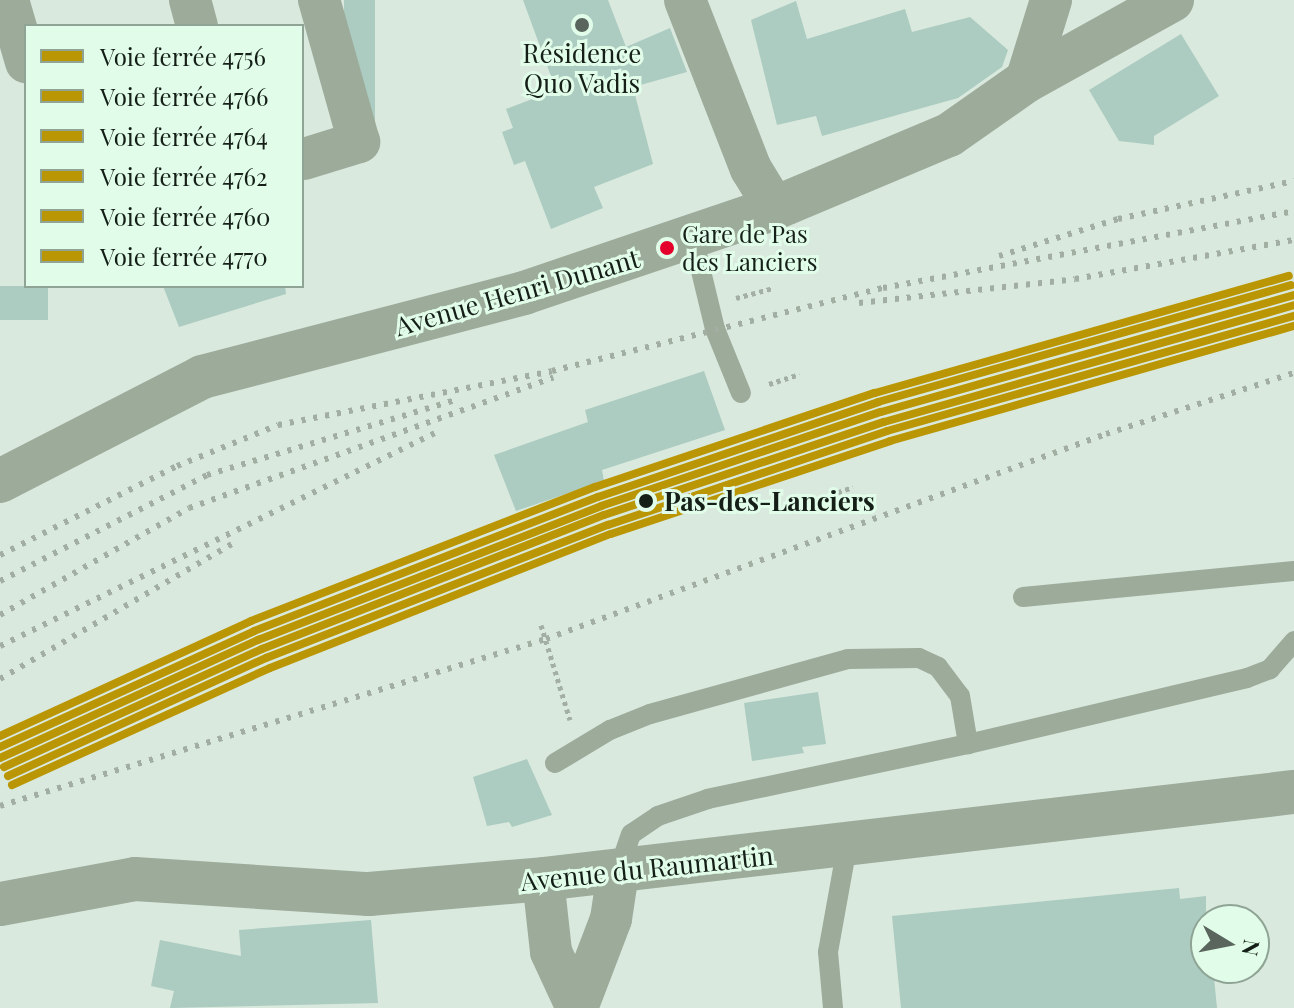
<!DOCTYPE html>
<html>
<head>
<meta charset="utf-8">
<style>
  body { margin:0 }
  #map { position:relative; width:1294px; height:1008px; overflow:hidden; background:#d9e9de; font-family:"Playfair Display",serif }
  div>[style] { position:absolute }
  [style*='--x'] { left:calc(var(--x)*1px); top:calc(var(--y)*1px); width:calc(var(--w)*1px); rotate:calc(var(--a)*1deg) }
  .building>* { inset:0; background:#accbc1; transform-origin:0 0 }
  .path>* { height:5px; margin-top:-2.5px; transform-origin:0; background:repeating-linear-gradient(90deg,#a3afa3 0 4px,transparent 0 8px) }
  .service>* { height:20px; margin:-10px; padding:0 10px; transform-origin:10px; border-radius:10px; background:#9dab9b }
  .minor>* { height:42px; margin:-21px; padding:0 21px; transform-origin:21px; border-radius:21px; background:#9dab9b }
  .tertiary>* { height:44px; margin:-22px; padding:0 22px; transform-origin:22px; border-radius:22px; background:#9dab9b }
  .rail>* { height:6px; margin-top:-3px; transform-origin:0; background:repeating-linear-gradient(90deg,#a2aea2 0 4px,transparent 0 12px) }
  .rail-1>* { height:8px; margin:-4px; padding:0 4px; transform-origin:4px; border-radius:4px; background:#bb9604 }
  .rail-2>* { height:8px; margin:-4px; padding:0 4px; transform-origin:4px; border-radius:4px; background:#bb9604 }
  .rail-3>* { height:8px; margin:-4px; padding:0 4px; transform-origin:4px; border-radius:4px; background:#bb9604 }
  .rail-4>* { height:8px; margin:-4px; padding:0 4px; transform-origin:4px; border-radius:4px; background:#bb9604 }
  .rail-5>* { height:8px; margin:-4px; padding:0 4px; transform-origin:4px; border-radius:4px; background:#bb9604 }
  .rail-6>* { height:8px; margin:-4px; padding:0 4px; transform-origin:4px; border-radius:4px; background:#bb9604 }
  .dots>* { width:22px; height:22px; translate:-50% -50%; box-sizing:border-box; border:4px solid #e1fde9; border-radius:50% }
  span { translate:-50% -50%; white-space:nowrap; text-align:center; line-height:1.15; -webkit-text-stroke:6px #e1fde9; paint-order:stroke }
  .bus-label { font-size:24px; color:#151f18 }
  .left { translate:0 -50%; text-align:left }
  .poi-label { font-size:26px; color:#151f18 }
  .street-label { font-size:26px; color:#151f18 }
  .stop-label { font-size:26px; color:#151f18; font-weight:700 }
  .legend { position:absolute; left:24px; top:24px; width:280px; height:264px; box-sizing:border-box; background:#e1fde9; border:2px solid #8fa495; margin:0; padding:10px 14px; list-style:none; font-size:24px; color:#151f18 }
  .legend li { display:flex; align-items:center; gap:16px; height:40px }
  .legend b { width:40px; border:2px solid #8fa495 }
  .north { position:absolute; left:1190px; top:904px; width:80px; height:80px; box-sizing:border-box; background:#e1fde9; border:2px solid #8fa495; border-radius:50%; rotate:100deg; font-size:22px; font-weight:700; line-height:32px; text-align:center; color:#151f18 }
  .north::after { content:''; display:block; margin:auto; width:28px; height:36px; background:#5a665d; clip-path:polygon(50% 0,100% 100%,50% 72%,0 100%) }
</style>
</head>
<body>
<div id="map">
  <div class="building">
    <i style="left:344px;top:0;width:31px;height:152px"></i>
    <i style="clip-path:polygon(523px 0,608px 0,626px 47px,670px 28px,687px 72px,633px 87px,653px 164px,594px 187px,603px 208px,551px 229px,525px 161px,514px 165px,502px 132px,513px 128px,506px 109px,556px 90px)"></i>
    <i style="clip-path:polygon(796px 1px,807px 39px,905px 9px,912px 32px,970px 17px,1008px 50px,1002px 67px,958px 98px,822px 136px,816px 116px,777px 125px,751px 20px)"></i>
    <i style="clip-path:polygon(1181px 34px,1219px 96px,1154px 136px,1154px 145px,1119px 141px,1089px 90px)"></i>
    <i style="left:0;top:286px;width:48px;height:34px"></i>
    <i style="clip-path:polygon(163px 286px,285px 286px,286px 294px,179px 327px)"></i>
    <i style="clip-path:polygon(704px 371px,725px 430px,602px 470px,604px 481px,516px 511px,494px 455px,588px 422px,585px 410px)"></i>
    <i style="clip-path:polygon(818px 692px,826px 744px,802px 747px,804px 753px,752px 761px,744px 703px)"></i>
    <i style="clip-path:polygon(527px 759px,552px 815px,512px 827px,509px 822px,487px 826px,473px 777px)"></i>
    <i style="clip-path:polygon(1179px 888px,1180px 899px,1206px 896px,1206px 968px,1213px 968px,1217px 1008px,901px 1008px,892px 916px)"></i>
    <i style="clip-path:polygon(371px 920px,378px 1003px,170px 1008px,174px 991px,151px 986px,160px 940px,241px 956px,239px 930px)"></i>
  </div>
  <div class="path">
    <i style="--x:736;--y:298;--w:39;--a:-15"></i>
    <i style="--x:769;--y:384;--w:32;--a:-18"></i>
    <i style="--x:815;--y:500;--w:40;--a:-18.9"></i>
    <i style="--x:541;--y:625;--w:99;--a:73"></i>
  </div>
  <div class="service">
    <i style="--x:693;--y:238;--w:94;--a:76.4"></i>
    <i style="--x:715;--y:329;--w:69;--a:67.9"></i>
    <i style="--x:1023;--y:597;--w:272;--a:-5.5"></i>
    <i style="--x:968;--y:744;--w:287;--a:-13.3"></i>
    <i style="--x:1247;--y:678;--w:25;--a:-21"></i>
    <i style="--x:1270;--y:669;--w:37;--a:-49"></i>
    <i style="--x:555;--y:763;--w:64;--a:-31"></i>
    <i style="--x:610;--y:730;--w:43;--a:-21.8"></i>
    <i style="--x:650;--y:714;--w:205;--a:-15.5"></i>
    <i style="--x:848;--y:659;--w:71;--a:-0.8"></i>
    <i style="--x:919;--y:658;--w:21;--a:25"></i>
    <i style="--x:938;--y:667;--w:36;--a:53"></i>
    <i style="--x:960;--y:696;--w:49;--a:80.5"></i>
    <i style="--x:968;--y:744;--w:266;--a:168.1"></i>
    <i style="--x:708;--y:799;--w:53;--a:161.2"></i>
    <i style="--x:658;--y:816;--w:32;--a:146"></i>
    <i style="--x:631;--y:834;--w:40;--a:108.9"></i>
    <i style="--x:833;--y:1008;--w:56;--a:-95.1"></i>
    <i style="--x:828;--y:952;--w:108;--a:-79.8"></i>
  </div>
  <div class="minor">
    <i style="--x:8;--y:0;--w:65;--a:73.8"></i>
    <i style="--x:190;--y:0;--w:27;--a:75"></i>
    <i style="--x:685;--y:0;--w:181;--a:68.7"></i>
    <i style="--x:751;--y:169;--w:46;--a:58.4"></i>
    <i style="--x:1026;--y:81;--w:85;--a:-72.8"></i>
    <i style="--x:304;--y:159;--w:58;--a:-17.2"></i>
    <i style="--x:359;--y:142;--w:148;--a:-105.7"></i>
    <i style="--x:543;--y:879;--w:73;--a:83.7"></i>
    <i style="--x:551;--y:952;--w:62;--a:65.1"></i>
    <i style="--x:577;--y:1008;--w:95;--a:-69.1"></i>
    <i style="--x:611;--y:919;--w:48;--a:-81.5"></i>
  </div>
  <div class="tertiary">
    <i style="--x:0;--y:481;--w:227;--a:-27.2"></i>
    <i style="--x:202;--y:377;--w:333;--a:-14.6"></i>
    <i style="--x:524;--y:293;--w:265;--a:-18.7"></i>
    <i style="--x:775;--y:208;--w:189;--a:-22.8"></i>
    <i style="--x:949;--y:135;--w:94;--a:-35"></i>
    <i style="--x:1026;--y:81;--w:167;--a:-29"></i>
    <i style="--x:0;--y:904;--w:137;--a:-10.5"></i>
    <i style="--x:135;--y:879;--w:234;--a:3.7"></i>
    <i style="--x:369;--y:894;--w:175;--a:-4.9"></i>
    <i style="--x:543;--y:879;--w:756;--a:-6.61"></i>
  </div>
  <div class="rail">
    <i style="--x:999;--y:256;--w:125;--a:-17.3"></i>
    <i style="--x:1118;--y:219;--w:180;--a:-12.2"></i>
    <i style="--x:859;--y:303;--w:217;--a:-6.3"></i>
    <i style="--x:1075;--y:279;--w:222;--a:-10.1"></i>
    <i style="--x:0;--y:555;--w:198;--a:-26.7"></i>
    <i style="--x:177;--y:466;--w:109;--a:-22.1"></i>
    <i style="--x:278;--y:425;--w:279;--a:-11.1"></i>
    <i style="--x:552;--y:371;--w:341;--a:-14.1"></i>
    <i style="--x:883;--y:288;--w:418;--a:-10.6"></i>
    <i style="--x:0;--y:581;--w:233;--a:-27.1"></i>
    <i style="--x:207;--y:475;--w:260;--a:-16.8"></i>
    <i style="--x:0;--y:615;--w:217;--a:-29.5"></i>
    <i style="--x:189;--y:508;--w:387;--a:-19.7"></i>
    <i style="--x:0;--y:646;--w:484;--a:-26.1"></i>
    <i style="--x:0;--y:679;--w:268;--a:-30.2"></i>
    <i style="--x:0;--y:806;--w:571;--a:-17.01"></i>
    <i style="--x:546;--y:639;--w:596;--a:-20.11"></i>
    <i style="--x:1106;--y:434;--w:198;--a:-18"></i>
  </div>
  <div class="rail-1">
    <i style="--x:0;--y:758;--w:284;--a:-24.6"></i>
    <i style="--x:258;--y:640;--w:368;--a:-21.3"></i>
    <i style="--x:601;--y:506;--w:295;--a:-18.6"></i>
    <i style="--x:881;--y:412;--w:429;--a:-15.8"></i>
  </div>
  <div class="rail-2">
    <i style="--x:4;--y:767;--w:284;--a:-24.6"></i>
    <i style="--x:262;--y:649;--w:367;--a:-21.4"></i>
    <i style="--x:604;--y:515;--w:295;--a:-18.4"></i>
    <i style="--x:884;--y:422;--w:426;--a:-15.9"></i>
  </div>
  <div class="rail-3">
    <i style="--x:0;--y:747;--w:279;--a:-24.5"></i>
    <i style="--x:254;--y:631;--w:369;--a:-21.3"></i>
    <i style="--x:598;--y:497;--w:296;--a:-18.7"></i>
    <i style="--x:878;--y:402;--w:429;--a:-15.8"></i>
  </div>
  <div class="rail-4">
    <i style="--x:8;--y:776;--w:284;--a:-24.6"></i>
    <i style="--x:266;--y:658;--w:367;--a:-21.3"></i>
    <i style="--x:608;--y:525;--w:294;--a:-18.6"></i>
    <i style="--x:887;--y:431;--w:423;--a:-15.8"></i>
  </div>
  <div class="rail-5">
    <i style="--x:0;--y:736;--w:276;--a:-24.6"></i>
    <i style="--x:251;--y:621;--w:369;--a:-21.3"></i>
    <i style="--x:595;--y:487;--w:295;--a:-18.6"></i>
    <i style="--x:875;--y:393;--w:430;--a:-15.8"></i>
  </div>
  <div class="rail-6">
    <i style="--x:12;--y:785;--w:283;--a:-24.4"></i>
    <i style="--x:270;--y:668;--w:366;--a:-21.5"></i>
    <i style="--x:611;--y:534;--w:294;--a:-18.4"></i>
    <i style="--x:890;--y:441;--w:420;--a:-15.9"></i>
  </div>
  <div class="dots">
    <i style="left:582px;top:25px;background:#5a665d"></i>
    <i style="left:667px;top:248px;background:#e4002b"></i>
    <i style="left:646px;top:501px;background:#151f18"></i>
  </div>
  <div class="bus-label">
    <span class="left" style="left:682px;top:248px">Gare de Pas<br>des Lanciers</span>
  </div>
  <div class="poi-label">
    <span style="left:582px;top:68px">Résidence<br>Quo Vadis</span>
  </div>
  <div class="street-label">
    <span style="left:517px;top:292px;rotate:-16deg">Avenue Henri Dunant</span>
    <span style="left:647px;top:868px;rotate:-6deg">Avenue du Raumartin</span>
  </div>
  <div class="stop-label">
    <span class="left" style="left:664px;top:501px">Pas-des-Lanciers</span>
  </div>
  <ul class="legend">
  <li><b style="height:10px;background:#bb9604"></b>Voie ferrée 4756</li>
  <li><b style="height:10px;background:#bb9604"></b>Voie ferrée 4766</li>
  <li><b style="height:10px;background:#bb9604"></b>Voie ferrée 4764</li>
  <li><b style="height:10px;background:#bb9604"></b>Voie ferrée 4762</li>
  <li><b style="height:10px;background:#bb9604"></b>Voie ferrée 4760</li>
  <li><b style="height:10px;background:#bb9604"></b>Voie ferrée 4770</li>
  </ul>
  <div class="north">N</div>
</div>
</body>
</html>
